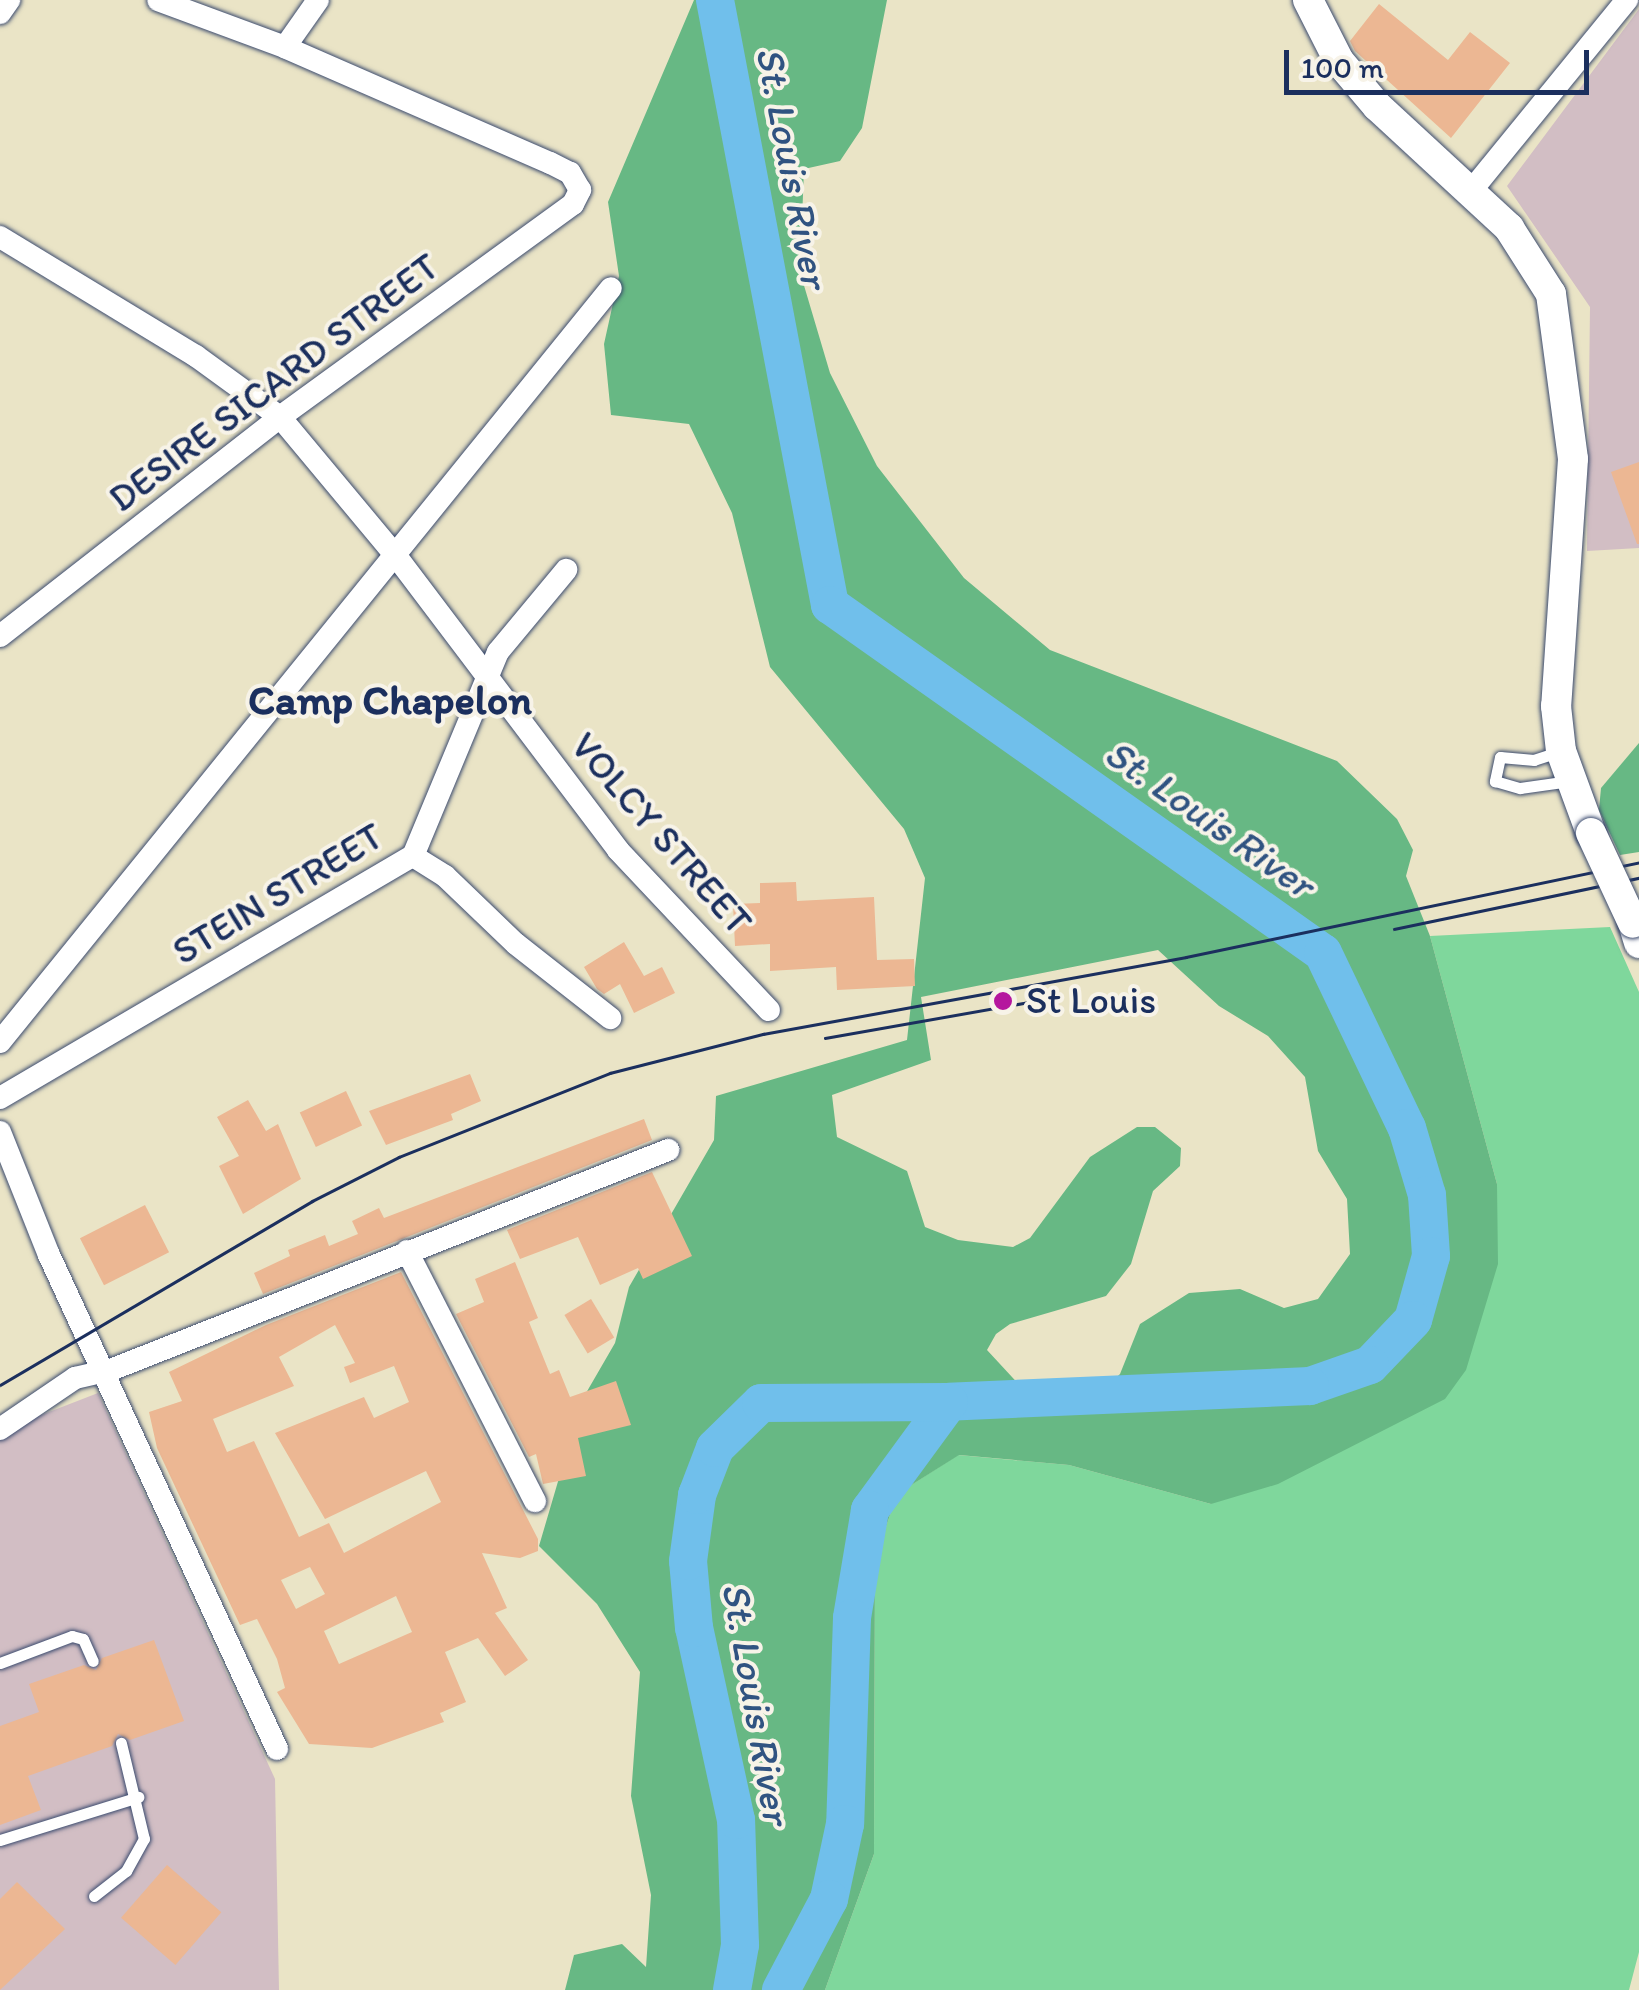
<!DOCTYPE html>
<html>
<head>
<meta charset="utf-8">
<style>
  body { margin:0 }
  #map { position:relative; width:1639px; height:1990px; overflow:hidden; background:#eae4c6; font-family:Itim,sans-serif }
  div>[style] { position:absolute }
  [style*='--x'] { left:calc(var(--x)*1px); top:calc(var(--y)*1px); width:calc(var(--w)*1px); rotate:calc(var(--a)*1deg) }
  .industrial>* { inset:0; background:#d2bec4 }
  .green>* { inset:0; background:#7fd79c }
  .forest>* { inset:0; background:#67b884 }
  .river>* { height:38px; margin:-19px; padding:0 19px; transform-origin:19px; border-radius:19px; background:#70bfeb }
  .building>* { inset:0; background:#ecb793; transform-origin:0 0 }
  .roads { filter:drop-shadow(0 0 2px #3a4a6e) drop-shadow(0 0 2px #3a4a6e) }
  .lane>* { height:11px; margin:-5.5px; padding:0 5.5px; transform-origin:5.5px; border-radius:5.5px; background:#fff }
  .street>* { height:22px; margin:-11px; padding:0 11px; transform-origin:11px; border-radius:11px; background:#fff }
  .secondary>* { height:30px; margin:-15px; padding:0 15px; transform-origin:15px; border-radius:15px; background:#fff }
  .tram>* { height:2.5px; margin:-1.25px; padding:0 1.25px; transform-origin:1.25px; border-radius:1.25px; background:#1b2f5e }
  .bridges { filter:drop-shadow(0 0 2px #3a4a6e) drop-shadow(0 0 2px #3a4a6e) }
  .secondary-bridge>* { height:30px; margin:-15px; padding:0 15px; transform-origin:15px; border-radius:15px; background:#fff }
  .dots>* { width:28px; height:28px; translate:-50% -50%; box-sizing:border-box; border:5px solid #f7f3e8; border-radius:50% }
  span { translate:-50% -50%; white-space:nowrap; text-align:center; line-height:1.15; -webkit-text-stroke:8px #f7f3e8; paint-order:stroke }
  .street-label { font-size:38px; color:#1b2f5e }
  .poi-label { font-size:38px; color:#1b2f5e }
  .left { translate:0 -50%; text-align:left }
  .water-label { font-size:40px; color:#305381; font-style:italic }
  .quarter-label { font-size:42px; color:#1b2f5e; font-weight:700 }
  .scale { position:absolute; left:1284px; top:50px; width:305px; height:45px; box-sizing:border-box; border:5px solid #1b2f5e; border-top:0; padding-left:12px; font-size:30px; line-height:35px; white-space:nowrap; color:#1b2f5e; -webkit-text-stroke:8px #f7f3e8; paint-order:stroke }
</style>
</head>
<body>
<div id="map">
  <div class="industrial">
    <i style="clip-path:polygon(1639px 9px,1639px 548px,1587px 551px,1590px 307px,1507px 186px)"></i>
    <i style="clip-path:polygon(98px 1393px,275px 1779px,279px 1990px,0 1990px,0 1431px)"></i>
  </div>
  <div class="green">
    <i style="clip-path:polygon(1610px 927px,1639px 992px,1639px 1952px,1629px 1990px,825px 1990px,874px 1854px,875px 1560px,897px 1494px,958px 1455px,1069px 1465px,1211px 1504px,1497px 1184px,1430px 936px)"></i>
  </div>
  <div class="forest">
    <i style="clip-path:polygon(evenodd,694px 0,887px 0,862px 128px,840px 161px,804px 169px,800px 272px,830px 373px,877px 466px,964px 578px,1050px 650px,1337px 761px,1397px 819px,1413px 850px,1406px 876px,1430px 936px,1497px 1184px,1498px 1264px,1466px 1370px,1445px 1399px,1278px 1484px,1211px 1504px,1069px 1465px,959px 1455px,897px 1494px,875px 1560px,874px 1854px,825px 1990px,565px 1990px,574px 1955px,622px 1944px,646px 1967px,651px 1895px,631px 1796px,640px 1672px,597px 1604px,539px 1546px,582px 1400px,615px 1343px,629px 1287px,714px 1140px,716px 1096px,907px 1040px,925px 878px,904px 829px,770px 667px,732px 513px,689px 424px,611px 415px,604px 344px,619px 276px,608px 202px,694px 0,1158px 950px,1219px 1006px,1268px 1036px,1305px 1077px,1318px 1151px,1347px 1199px,1350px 1254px,1318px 1299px,1284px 1308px,1240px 1289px,1189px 1293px,1140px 1324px,1120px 1374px,1093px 1400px,1026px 1392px,987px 1350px,996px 1334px,1010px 1324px,1106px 1296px,1131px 1264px,1153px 1191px,1180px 1166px,1181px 1148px,1155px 1127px,1137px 1127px,1090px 1157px,1030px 1238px,1013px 1247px,958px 1240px,925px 1227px,907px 1171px,837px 1137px,832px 1095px,931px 1060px,921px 997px,1158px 950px)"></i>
    <i style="clip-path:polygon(1639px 743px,1639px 852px,1620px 855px,1599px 810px,1601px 788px)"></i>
  </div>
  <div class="river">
    <i style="--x:715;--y:0;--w:616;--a:79.24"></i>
    <i style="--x:830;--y:605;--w:603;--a:35.22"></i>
    <i style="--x:1323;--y:953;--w:194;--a:64.4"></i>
    <i style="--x:1407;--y:1128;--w:70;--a:73.4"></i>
    <i style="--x:1427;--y:1195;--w:61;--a:86.2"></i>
    <i style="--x:1431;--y:1256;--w:66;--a:105.7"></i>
    <i style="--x:1413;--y:1320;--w:62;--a:133.7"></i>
    <i style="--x:1370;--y:1365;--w:64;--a:160.7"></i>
    <i style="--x:1310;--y:1386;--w:361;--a:177.5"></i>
    <i style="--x:949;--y:1402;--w:134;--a:126.2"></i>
    <i style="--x:870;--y:1510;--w:109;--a:99.5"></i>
    <i style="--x:852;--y:1618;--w:206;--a:91.9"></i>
    <i style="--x:845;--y:1824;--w:77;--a:102"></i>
    <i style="--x:829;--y:1899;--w:103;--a:117.8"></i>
    <i style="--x:732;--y:1990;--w:46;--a:-79.9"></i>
    <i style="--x:740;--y:1945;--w:125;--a:-91.8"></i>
    <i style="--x:736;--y:1820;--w:197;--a:-102.3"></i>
    <i style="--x:694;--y:1628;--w:67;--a:-95.1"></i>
    <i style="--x:688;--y:1561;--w:67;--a:-82.2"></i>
    <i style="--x:697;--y:1495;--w:50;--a:-69"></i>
    <i style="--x:715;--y:1448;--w:64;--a:-44.4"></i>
    <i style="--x:761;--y:1403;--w:188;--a:-0.3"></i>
  </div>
  <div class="building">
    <i style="clip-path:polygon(1379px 4px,1448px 60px,1470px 32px,1510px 63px,1451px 138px,1355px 51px,1350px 41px)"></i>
    <i style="clip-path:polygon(1639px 462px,1639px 544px,1637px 544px,1611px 472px)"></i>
    <i style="clip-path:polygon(796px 882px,797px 901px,874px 897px,877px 960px,914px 959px,915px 986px,837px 990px,836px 967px,770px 971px,770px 944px,735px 946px,733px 904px,760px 903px,760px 883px)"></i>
    <i style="clip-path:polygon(624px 942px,644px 976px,662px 967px,675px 993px,634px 1013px,620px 984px,604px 994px,597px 989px,584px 967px)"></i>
    <i style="clip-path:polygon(470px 1074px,481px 1101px,451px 1114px,453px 1120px,386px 1145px,369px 1111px)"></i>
    <i style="left:346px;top:1091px;width:38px;height:51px;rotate:65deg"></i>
    <i style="clip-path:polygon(248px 1100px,266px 1131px,278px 1124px,301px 1179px,243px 1214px,219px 1166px,239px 1156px,217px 1117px)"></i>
    <i style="clip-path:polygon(644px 1119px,652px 1140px,263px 1294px,254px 1273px,290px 1256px,288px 1250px,325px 1235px,329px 1246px,358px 1234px,352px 1221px,379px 1208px,384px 1218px)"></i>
    <i style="clip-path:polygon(652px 1172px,692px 1256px,643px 1279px,638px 1268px,600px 1285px,578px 1237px,520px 1259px,507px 1230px)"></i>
    <i style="left:145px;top:1205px;width:53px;height:73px;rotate:63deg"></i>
    <i style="clip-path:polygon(515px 1262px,538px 1318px,529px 1322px,550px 1374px,559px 1370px,570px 1397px,616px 1381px,631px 1425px,578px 1438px,586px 1476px,543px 1484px,536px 1454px,529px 1457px,456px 1314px,484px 1302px,475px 1279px)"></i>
    <i style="clip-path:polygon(evenodd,401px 1272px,538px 1539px,538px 1551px,520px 1558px,482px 1553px,507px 1608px,495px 1613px,528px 1660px,505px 1676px,478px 1638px,445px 1652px,466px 1702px,440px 1713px,444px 1722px,372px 1748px,309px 1744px,277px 1692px,285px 1688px,277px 1659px,257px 1619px,240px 1625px,157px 1448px,149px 1412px,182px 1401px,169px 1372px,266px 1325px,401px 1272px,335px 1325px,355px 1363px,344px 1367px,350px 1383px,394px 1366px,409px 1402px,374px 1418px,364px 1397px,275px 1433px,325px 1519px,426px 1471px,441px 1502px,344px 1553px,329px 1523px,299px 1537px,254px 1441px,227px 1452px,213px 1419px,294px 1386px,279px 1357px,335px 1325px,401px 1272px,310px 1567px,325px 1594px,296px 1609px,281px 1580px,310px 1567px,401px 1272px,396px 1596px,412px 1632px,339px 1664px,324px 1631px,396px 1596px)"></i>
    <i style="left:591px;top:1299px;width:45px;height:31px;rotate:59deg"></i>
    <i style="clip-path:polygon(154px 1640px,184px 1721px,130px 1740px,118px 1734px,112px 1746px,28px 1776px,41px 1810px,0 1825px,0 1726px,39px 1712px,29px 1684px,84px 1665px,96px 1670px,102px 1658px)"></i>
    <i style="left:167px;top:1865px;width:72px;height:70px;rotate:41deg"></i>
    <i style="clip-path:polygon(17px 1882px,65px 1929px,0 1990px,0 1899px)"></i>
  </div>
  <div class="roads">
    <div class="lane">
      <i style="--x:1558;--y:752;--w:25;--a:162"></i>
      <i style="--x:1534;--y:760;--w:34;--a:-175"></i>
      <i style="--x:1500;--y:757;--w:25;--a:102"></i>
      <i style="--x:1495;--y:781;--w:26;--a:16"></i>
      <i style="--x:1520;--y:788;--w:50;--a:-8"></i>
      <i style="--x:0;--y:1663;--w:77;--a:-20.6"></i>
      <i style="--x:72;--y:1636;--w:11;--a:15"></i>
      <i style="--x:83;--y:1639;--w:24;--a:66"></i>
      <i style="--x:0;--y:1840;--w:145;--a:-17.3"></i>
      <i style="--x:94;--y:1896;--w:41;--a:-38"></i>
      <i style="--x:126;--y:1871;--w:37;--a:-61"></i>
      <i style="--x:144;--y:1839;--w:99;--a:-103.5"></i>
    </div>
    <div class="street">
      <i style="--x:0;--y:13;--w:16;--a:-55"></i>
      <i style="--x:285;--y:47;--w:57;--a:-54.9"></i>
      <i style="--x:1471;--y:191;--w:247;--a:-50.8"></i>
      <i style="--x:0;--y:237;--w:229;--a:31.3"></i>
      <i style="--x:196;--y:356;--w:104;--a:36"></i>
      <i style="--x:280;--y:417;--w:181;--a:50.2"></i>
      <i style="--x:396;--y:556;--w:368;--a:52.9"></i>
      <i style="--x:618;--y:850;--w:220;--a:46.7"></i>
      <i style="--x:0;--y:636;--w:355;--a:-38"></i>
      <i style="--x:280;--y:417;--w:362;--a:-36"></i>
      <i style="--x:573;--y:204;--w:16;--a:-63"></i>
      <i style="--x:580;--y:190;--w:20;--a:-120"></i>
      <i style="--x:570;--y:173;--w:22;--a:-153"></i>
      <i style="--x:550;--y:163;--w:289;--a:-156.4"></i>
      <i style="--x:285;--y:47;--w:135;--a:-159.7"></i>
      <i style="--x:413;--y:856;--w:38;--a:32"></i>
      <i style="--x:445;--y:876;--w:98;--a:43.8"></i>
      <i style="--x:516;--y:944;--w:120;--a:38.2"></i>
      <i style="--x:0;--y:1042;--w:970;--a:-50.98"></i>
      <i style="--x:0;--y:1098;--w:479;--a:-30.4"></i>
      <i style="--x:413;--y:856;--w:221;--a:-67.4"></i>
      <i style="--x:498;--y:652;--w:107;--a:-50.3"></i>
      <i style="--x:0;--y:1132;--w:132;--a:68.3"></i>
      <i style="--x:49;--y:1255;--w:544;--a:65.22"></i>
      <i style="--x:407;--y:1251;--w:281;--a:62.9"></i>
      <i style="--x:0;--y:1429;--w:91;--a:-34.2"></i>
      <i style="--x:75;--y:1378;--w:39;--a:-13"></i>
      <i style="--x:113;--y:1369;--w:597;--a:-21.53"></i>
    </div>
    <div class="secondary">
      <i style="--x:1308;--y:0;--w:68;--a:63.1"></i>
      <i style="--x:1339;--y:61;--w:59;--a:49.8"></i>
      <i style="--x:1377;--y:106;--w:180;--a:42.7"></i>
      <i style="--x:1509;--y:228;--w:78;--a:57.5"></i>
      <i style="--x:1551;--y:294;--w:166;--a:82.4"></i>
      <i style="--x:1573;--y:459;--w:248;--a:93.9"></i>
      <i style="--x:1556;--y:706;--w:45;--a:83.7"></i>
      <i style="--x:1561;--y:751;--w:87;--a:69.9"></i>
      <i style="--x:1633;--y:923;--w:21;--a:73"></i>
    </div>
  </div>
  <div class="tram">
    <i style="--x:1394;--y:929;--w:250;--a:-11.8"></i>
    <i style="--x:825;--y:1038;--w:219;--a:-10"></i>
    <i style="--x:0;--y:1385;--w:362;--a:-30.5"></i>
    <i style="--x:312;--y:1201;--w:97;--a:-26.8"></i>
    <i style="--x:399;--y:1157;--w:227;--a:-21.7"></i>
    <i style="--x:610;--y:1073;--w:158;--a:-14.3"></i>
    <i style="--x:763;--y:1034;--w:430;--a:-10.3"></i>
    <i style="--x:1186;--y:957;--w:463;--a:-11.8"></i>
  </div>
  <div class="bridges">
    <div class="secondary-bridge">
      <i style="--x:1591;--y:833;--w:99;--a:65"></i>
    </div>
  </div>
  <div class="dots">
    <i style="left:1003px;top:1001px;background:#b5179e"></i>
  </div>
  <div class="street-label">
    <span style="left:274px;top:383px;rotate:-37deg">DESIRE SICARD STREET</span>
    <span style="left:661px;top:834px;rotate:49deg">VOLCY STREET</span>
    <span style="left:278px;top:894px;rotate:-31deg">STEIN STREET</span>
  </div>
  <div class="poi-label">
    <span class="left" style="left:1026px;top:1001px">St Louis</span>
  </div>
  <div class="water-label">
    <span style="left:793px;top:167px;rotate:79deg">St. Louis River</span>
    <span style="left:1210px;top:818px;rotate:35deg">St. Louis River</span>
    <span style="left:757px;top:1703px;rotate:80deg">St. Louis River</span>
  </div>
  <div class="quarter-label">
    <span style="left:390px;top:700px">Camp Chapelon</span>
  </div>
  <div class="scale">100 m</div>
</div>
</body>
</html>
